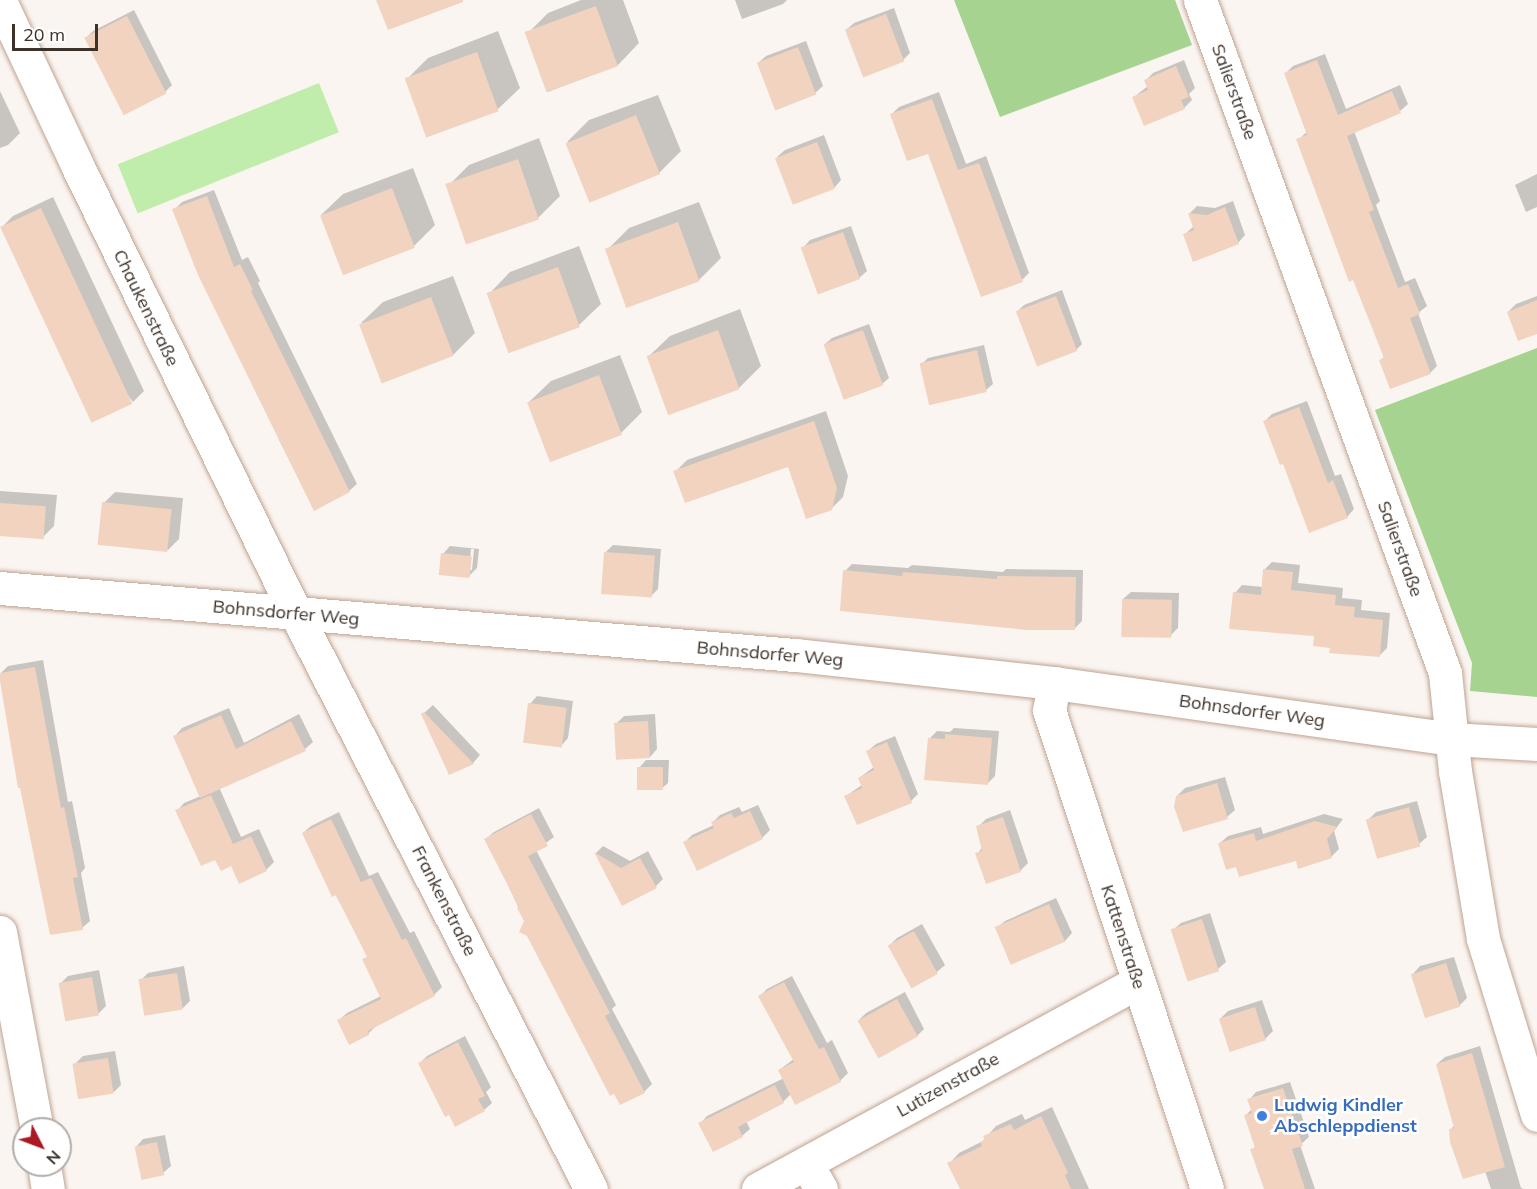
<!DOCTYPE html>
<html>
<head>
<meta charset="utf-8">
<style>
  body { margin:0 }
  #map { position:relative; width:1537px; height:1189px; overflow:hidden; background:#fbf5f1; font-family:Mulish,sans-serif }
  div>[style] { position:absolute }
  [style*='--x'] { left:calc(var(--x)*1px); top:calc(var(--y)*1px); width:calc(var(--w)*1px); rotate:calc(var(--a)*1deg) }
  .green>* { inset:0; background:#c0edab; transform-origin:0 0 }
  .forest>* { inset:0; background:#a6d490 }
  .shadow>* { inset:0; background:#0003 }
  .building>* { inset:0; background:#f1d3c0; transform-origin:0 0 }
  .roads { filter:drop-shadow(0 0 2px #bfa391) drop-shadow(0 0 2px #bfa391) }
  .minor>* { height:33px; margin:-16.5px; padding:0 16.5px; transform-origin:16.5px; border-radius:16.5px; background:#fff }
  .dots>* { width:16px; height:16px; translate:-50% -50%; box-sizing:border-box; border:3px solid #fff; border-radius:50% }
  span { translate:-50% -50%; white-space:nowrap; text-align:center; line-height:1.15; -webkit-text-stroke:5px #fff; paint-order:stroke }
  .street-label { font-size:18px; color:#3d322a }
  .shop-label { font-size:18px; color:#366cbe; font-weight:700 }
  .left { translate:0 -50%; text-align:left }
  .north { position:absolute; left:12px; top:1117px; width:60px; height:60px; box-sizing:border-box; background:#fff; border:2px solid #b1adaa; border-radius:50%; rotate:132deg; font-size:16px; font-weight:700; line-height:24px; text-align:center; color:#3d322a }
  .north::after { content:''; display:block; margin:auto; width:21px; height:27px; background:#ab1725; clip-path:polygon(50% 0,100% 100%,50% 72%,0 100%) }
  .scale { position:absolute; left:12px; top:24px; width:86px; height:27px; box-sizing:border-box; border:3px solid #3d322a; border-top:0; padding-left:8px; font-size:18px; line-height:21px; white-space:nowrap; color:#3d322a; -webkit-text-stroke:4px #fff; paint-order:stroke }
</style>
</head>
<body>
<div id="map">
  <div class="green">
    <i style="left:319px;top:83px;width:53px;height:217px;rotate:68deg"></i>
  </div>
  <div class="forest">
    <i style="clip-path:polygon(954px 0,1175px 0,1192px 45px,1000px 117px)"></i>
    <i style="clip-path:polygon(1537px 348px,1537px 697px,1470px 691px,1472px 663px,1375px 410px)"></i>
  </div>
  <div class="shadow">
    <i style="clip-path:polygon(581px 0,623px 0,639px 43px,618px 65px,548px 92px,526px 35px,548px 13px)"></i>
    <i style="clip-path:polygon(735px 0,787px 0,783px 4px,742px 19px)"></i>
    <i style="clip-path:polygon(894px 8px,910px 53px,903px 60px,846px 30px,854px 23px)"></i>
    <i style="clip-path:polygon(134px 10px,172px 85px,165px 92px,86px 38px,93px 31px)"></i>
    <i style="clip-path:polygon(498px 31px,520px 88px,498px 109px,429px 136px,407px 79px,428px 58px)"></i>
    <i style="clip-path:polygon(806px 41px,823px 86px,815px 93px,758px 63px,766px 56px)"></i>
    <i style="clip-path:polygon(1325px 54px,1346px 109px,1400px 85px,1408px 104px,1400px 111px,1354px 131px,1380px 201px,1376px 205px,1405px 282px,1415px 278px,1427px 306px,1418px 313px,1437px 366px,1430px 373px,1381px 360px,1385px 356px,1298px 140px,1308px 131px,1286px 73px,1293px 66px)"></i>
    <i style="clip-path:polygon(1184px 60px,1195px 88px,1189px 94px,1192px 100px,1184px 108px,1134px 97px,1148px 86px,1146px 80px,1153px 73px)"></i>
    <i style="clip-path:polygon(0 91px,20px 133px,8px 145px,0 148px)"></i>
    <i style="clip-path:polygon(939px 92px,966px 164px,986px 156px,1029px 273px,1022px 280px,929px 152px,892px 114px,899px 107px)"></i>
    <i style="clip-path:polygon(658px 95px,681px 151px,659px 173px,567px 142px,589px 120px)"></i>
    <i style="clip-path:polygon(824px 135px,841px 180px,834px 188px,777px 157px,785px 150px)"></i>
    <i style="clip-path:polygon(539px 138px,560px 196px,538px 218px,448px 186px,469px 165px)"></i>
    <i style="clip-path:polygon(413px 168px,435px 225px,414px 246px,321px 215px,343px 194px)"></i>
    <i style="clip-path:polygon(1537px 174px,1537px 207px,1526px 212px,1515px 185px)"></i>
    <i style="clip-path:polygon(214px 190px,242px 260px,248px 257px,260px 281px,258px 283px,357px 484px,349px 491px,315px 509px,278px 438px,280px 435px,174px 210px,182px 202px)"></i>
    <i style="clip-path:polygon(53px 197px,144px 391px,133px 402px,2px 227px,13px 216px)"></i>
    <i style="clip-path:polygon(1233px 201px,1245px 235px,1238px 243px,1184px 235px,1194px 226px,1190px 213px,1197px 206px,1215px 208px)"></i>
    <i style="clip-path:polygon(699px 202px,721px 258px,699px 280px,607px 250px,629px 228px)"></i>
    <i style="clip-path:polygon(851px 226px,867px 271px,859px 278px,803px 248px,810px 240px)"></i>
    <i style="clip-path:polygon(579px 246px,601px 304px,579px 325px,489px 294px,510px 272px)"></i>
    <i style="clip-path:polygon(453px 276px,475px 333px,453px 355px,361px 323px,383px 302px)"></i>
    <i style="clip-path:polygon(1062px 290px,1082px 344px,1076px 350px,1018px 311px,1024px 305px)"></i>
    <i style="clip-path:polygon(1537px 296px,1537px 332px,1508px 312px,1516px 304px)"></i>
    <i style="clip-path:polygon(740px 309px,761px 366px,739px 388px,648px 357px,670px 336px)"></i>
    <i style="clip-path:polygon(869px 324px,889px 378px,882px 384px,825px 344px,832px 338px)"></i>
    <i style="clip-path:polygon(984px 345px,993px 384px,986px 390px,922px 364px,928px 358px)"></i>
    <i style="clip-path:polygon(620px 355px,642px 412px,621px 433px,529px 402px,551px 381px)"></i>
    <i style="clip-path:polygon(1307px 401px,1335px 476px,1341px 474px,1354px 509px,1347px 517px,1284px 462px,1265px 421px,1272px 414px)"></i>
    <i style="clip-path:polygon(826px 411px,848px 476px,843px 497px,831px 509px,789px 465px,675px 472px,687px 460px)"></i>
    <i style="clip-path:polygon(0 491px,57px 495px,54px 526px,43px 537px,0 533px)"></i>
    <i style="clip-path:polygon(115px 492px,183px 498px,179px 539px,168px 550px,104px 503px)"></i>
    <i style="clip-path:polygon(613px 545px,661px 549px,658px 589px,650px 597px,606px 552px)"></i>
    <i style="clip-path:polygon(evenodd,450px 546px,479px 549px,477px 568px,469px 576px,443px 554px,450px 546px,471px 549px,474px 549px,472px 570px,469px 570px,471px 549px)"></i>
    <i style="clip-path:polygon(1272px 562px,1300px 565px,1298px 583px,1343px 588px,1342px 598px,1362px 600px,1361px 610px,1390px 613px,1387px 648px,1379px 656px,1331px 647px,1315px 635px,1235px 593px,1242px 585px,1263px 587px,1264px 570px)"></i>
    <i style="clip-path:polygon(852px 564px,908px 568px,912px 565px,1003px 572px,1006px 569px,1083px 570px,1082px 621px,1075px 628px,845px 571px)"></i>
    <i style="clip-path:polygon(1131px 592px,1179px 593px,1178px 628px,1171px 635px,1123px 599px)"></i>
    <i style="clip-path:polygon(43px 660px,68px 802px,72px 801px,85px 868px,81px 873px,90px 921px,82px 928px,0 674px,8px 666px)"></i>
    <i style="clip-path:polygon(537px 696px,573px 701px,568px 738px,561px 746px,530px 704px)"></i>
    <i style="clip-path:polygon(433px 705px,480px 755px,473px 763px,450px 773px,423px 714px)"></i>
    <i style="clip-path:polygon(229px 708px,244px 743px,299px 714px,313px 742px,305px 749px,219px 787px,241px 837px,259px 829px,274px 862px,266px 870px,231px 864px,216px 858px,177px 811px,184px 803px,201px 796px,175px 736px,182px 728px)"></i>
    <i style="clip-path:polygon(655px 714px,657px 749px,650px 757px,616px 724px,624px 716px)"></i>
    <i style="clip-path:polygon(954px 728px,999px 731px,995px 776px,987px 784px,930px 738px,937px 731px,950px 732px)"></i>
    <i style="clip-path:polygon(895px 736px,918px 794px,911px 801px,846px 796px,862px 785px,859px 778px,874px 767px,868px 751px,876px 744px)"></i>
    <i style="clip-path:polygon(646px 760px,669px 760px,668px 783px,660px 790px,639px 768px)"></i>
    <i style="clip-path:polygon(1225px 777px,1235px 810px,1227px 817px,1177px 796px,1185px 788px)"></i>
    <i style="clip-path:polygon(1417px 801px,1427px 837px,1419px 844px,1368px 820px,1376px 812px)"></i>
    <i style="clip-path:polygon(758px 805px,770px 830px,762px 838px,698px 869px,685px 842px,692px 835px,714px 825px,713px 822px,720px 815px,739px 807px,742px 812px)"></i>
    <i style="clip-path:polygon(539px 808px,554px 837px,536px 850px,616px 1005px,612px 1009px,652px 1084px,644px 1092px,525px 921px,486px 839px,494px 832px)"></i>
    <i style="clip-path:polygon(1010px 810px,1028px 863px,1020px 871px,977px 854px,982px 848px,978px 827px,986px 819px)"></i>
    <i style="clip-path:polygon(339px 812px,369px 876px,378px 872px,410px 933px,414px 931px,442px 987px,434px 995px,376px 1026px,368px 1034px,339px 1020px,347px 1013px,381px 996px,364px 960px,368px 956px,303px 833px,311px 826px)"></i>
    <i style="clip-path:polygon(1324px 814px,1343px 819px,1334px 831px,1339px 849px,1331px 857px,1237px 865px,1220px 843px,1228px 836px,1261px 827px,1263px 834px)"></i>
    <i style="clip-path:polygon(603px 846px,630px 861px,648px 851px,663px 879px,656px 886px,623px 904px,596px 853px)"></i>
    <i style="clip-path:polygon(1056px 898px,1072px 933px,1065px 941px,1013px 963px,997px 928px,1005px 921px)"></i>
    <i style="clip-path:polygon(1210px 913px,1226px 962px,1218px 969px,1173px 930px,1181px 923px)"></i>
    <i style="clip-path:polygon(922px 924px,945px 965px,937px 972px,913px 986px,890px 945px,897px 938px)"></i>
    <i style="clip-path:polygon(1454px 957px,1467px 998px,1460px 1005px,1426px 1015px,1413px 974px,1420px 966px)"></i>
    <i style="clip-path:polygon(184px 966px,190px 1001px,183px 1008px,147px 1015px,141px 980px,148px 973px)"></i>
    <i style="clip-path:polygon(99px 970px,106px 1006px,98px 1014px,60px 984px,68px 976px)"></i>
    <i style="clip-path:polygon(792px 976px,827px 1043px,832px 1040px,848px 1073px,840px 1081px,791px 1094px,783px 1102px,746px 1121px,750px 1129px,742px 1136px,700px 1124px,707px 1116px,784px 1078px,779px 1070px,794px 1059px,760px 996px,767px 989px)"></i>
    <i style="clip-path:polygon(905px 992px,924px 1029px,917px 1036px,859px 1020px,866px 1013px)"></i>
    <i style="clip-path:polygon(1262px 1000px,1273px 1031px,1265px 1039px,1221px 1018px,1228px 1011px)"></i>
    <i style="clip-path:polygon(465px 1036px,491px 1087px,486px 1092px,492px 1103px,484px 1110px,419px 1064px,427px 1056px)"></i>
    <i style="clip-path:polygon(1480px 1046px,1521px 1188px,1524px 1189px,1491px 1189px,1485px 1171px,1450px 1130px,1455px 1125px,1437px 1064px,1445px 1057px)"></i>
    <i style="clip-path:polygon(115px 1051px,121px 1085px,114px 1092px,75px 1064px,83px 1056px)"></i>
    <i style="clip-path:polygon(1290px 1082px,1309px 1137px,1300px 1145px,1315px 1189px,1265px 1189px,1252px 1150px,1256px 1146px,1246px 1115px,1252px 1109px,1249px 1100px,1256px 1092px)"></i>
    <i style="clip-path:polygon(1052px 1107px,1089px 1189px,962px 1189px,949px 1164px,959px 1153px,983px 1141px,996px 1126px,1022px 1114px,1025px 1120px)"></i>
    <i style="clip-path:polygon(165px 1135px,171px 1166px,163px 1173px,136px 1147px,143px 1139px)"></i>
  </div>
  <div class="building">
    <i style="clip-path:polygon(376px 0,463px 0,463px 2px,388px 30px)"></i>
    <i style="left:596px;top:6px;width:64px;height:76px;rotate:70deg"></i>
    <i style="left:886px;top:14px;width:51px;height:44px;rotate:69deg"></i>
    <i style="left:127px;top:16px;width:87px;height:48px;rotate:63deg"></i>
    <i style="left:798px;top:47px;width:51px;height:44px;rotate:69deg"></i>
    <i style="left:477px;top:52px;width:63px;height:77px;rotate:70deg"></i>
    <i style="clip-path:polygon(1317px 60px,1338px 115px,1392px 91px,1401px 113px,1347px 136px,1374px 210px,1369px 212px,1398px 288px,1408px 284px,1420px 314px,1410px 318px,1431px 374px,1390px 389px,1379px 360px,1384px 358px,1353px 280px,1349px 282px,1296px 139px,1307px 135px,1284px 73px)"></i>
    <i style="clip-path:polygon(1176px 66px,1189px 97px,1181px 100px,1185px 109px,1144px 126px,1132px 97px,1148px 90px,1144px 80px)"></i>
    <i style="clip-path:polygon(932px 99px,958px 170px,979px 163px,1023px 282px,981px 297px,928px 154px,907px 161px,890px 114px)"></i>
    <i style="left:636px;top:115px;width:64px;height:76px;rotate:68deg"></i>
    <i style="left:817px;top:142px;width:50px;height:45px;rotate:69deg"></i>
    <i style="left:518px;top:159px;width:64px;height:77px;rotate:71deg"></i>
    <i style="left:392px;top:188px;width:64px;height:77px;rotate:69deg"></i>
    <i style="clip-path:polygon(207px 196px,234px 267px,240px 264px,253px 290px,251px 291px,350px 492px,314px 511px,198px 275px,172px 209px)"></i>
    <i style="clip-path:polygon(1225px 207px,1239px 244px,1193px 262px,1183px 234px,1194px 230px,1188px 213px,1207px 215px)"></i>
    <i style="left:41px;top:208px;width:216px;height:45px;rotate:65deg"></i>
    <i style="left:678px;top:222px;width:63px;height:78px;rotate:70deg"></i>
    <i style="left:843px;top:232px;width:50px;height:45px;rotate:70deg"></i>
    <i style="left:558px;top:267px;width:64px;height:76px;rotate:70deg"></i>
    <i style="left:1056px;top:296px;width:59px;height:43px;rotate:69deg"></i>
    <i style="left:431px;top:297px;width:63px;height:77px;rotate:69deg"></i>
    <i style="clip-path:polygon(1537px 300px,1537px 334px,1518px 341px,1507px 312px)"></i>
    <i style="left:718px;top:330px;width:63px;height:76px;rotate:70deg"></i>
    <i style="left:863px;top:330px;width:59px;height:42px;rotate:70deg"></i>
    <i style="left:977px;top:350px;width:43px;height:59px;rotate:77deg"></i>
    <i style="left:599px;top:375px;width:64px;height:77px;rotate:69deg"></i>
    <i style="clip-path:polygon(1299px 407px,1328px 483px,1333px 480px,1348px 518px,1309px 533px,1283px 464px,1280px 465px,1263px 421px)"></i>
    <i style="clip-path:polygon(814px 421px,837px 488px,832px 510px,806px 519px,788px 467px,685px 503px,673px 471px)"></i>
    <i style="left:102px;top:502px;width:70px;height:43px;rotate:6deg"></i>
    <i style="left:0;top:503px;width:46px;height:33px;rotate:4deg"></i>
    <i style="left:604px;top:552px;width:51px;height:42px;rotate:4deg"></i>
    <i style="left:441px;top:553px;width:31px;height:22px;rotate:6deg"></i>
    <i style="clip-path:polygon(1263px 569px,1293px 572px,1291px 590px,1336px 595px,1335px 605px,1355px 607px,1354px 617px,1383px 620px,1380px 657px,1329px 653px,1330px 648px,1313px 646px,1314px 636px,1229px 629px,1233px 592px,1261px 595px)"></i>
    <i style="clip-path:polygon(843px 570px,902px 576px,903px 572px,997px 579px,997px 576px,1076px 577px,1075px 630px,1027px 630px,840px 611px)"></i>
    <i style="left:1122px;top:599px;width:50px;height:38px;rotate:1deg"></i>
    <i style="clip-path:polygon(35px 667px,61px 808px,64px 807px,78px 877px,73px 878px,83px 930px,50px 935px,20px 788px,18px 788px,0 681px,0 673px)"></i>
    <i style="left:528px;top:703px;width:39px;height:40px;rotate:7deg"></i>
    <i style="clip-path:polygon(424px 712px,474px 764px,449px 775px,421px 714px)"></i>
    <i style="clip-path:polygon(221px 715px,236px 749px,291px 721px,306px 751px,200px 798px,173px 736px)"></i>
    <i style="left:648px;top:721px;width:37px;height:34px;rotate:87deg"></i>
    <i style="clip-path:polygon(945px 734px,992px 738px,988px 785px,924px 780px,928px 738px,945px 739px)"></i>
    <i style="clip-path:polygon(887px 742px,912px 803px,857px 825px,844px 796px,862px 788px,858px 778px,874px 770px,866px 751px)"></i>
    <i style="left:637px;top:767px;width:26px;height:23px"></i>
    <i style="clip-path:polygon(1217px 783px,1228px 819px,1183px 832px,1174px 807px,1176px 796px)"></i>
    <i style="clip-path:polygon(211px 795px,233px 844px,251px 836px,267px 871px,239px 884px,231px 866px,221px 871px,215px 860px,201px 866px,175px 810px)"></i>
    <i style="left:1409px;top:807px;width:41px;height:45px;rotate:74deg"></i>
    <i style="clip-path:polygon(750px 811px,763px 839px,697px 871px,683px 842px,714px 828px,711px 822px,731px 813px,734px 818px)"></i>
    <i style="clip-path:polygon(531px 814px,548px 846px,528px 856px,610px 1013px,605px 1016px,645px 1093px,620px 1105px,614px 1094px,610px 1096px,527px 936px,519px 932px,524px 921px,517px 908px,519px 907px,484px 839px)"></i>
    <i style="clip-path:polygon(1003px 817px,1021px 872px,986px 884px,975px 853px,982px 851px,976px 826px)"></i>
    <i style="clip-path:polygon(331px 819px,361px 882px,371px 878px,402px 940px,406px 938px,435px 996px,368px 1031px,369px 1035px,349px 1045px,337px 1020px,381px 999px,362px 959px,367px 957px,336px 895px,332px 897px,302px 833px)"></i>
    <i style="clip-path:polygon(1315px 821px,1337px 827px,1327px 839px,1332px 858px,1298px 869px,1296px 861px,1239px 877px,1236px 867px,1226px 870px,1218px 843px,1254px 833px,1256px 841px)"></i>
    <i style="clip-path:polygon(594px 852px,621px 868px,640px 858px,657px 888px,622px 906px)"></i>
    <i style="left:1049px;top:904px;width:41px;height:59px;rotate:67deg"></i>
    <i style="left:1202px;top:919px;width:55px;height:33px;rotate:72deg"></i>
    <i style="left:914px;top:931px;width:49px;height:30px;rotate:61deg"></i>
    <i style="left:1446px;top:963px;width:46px;height:37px;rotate:72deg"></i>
    <i style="left:177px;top:973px;width:37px;height:39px;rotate:81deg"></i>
    <i style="left:92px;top:977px;width:39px;height:34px;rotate:80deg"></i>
    <i style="clip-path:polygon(784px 982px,819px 1049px,824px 1047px,841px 1082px,795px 1105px,778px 1070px,794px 1062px,758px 996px)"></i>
    <i style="left:897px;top:999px;width:43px;height:45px;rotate:61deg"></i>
    <i style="left:1255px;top:1007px;width:35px;height:38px;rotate:72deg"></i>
    <i style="clip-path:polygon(458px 1042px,485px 1096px,478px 1099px,485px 1111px,455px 1127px,449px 1115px,445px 1117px,418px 1063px)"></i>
    <i style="clip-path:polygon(1472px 1053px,1505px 1167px,1463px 1179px,1450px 1142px,1449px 1129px,1454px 1128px,1436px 1064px)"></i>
    <i style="left:108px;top:1058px;width:36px;height:36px;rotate:81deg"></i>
    <i style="clip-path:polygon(775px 1085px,784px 1103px,738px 1127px,743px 1137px,713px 1152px,698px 1123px)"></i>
    <i style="clip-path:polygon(1283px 1088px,1303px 1146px,1292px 1149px,1305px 1189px,1264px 1189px,1250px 1149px,1255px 1148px,1244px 1115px,1252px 1113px,1247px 1099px)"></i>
    <i style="clip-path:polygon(1041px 1116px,1068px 1173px,1065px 1175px,1071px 1189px,960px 1189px,947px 1163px,982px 1146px,980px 1142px,985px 1140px,983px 1136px,1011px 1124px,1014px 1130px)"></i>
    <i style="left:157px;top:1142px;width:34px;height:23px;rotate:78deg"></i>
  </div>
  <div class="roads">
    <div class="minor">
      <i style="--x:1200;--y:0;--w:716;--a:70"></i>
      <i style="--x:1445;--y:673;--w:99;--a:84.2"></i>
      <i style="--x:1455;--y:771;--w:170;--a:80.5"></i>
      <i style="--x:1483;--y:939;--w:184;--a:72.9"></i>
      <i style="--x:0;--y:1;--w:181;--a:64.8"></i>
      <i style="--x:77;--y:165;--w:500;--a:64"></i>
      <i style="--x:296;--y:614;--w:646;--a:62.84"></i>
      <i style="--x:0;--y:588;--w:798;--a:4.82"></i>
      <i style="--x:795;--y:655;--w:261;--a:6.2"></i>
      <i style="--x:1054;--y:683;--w:401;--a:8"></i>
      <i style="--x:1451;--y:739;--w:86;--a:3.3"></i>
      <i style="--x:1054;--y:683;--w:27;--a:100"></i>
      <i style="--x:1049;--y:710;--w:504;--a:71.74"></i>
      <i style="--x:0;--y:932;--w:200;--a:79.4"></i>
      <i style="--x:806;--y:1163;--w:30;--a:60"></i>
      <i style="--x:44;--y:1165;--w:24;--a:81"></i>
      <i style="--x:758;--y:1189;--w:433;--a:-28.6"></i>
    </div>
  </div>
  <div class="dots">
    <i style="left:1262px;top:1116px;background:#3f7fe0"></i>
  </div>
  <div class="street-label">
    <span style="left:1234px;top:92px;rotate:70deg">Salierstraße</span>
    <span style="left:146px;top:308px;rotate:64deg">Chaukenstraße</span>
    <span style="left:1400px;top:549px;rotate:70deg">Salierstraße</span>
    <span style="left:286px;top:613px;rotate:5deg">Bohnsdorfer Weg</span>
    <span style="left:770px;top:654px;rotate:5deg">Bohnsdorfer Weg</span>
    <span style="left:1252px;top:711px;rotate:8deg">Bohnsdorfer Weg</span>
    <span style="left:444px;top:901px;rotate:63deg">Frankenstraße</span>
    <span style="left:1123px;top:937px;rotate:72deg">Kattenstraße</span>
    <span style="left:948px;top:1085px;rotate:-29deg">Lutizenstraße</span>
  </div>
  <div class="shop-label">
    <span class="left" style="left:1274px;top:1116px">Ludwig Kindler<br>Abschleppdienst</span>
  </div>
  <div class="north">N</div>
  <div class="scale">20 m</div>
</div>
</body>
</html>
